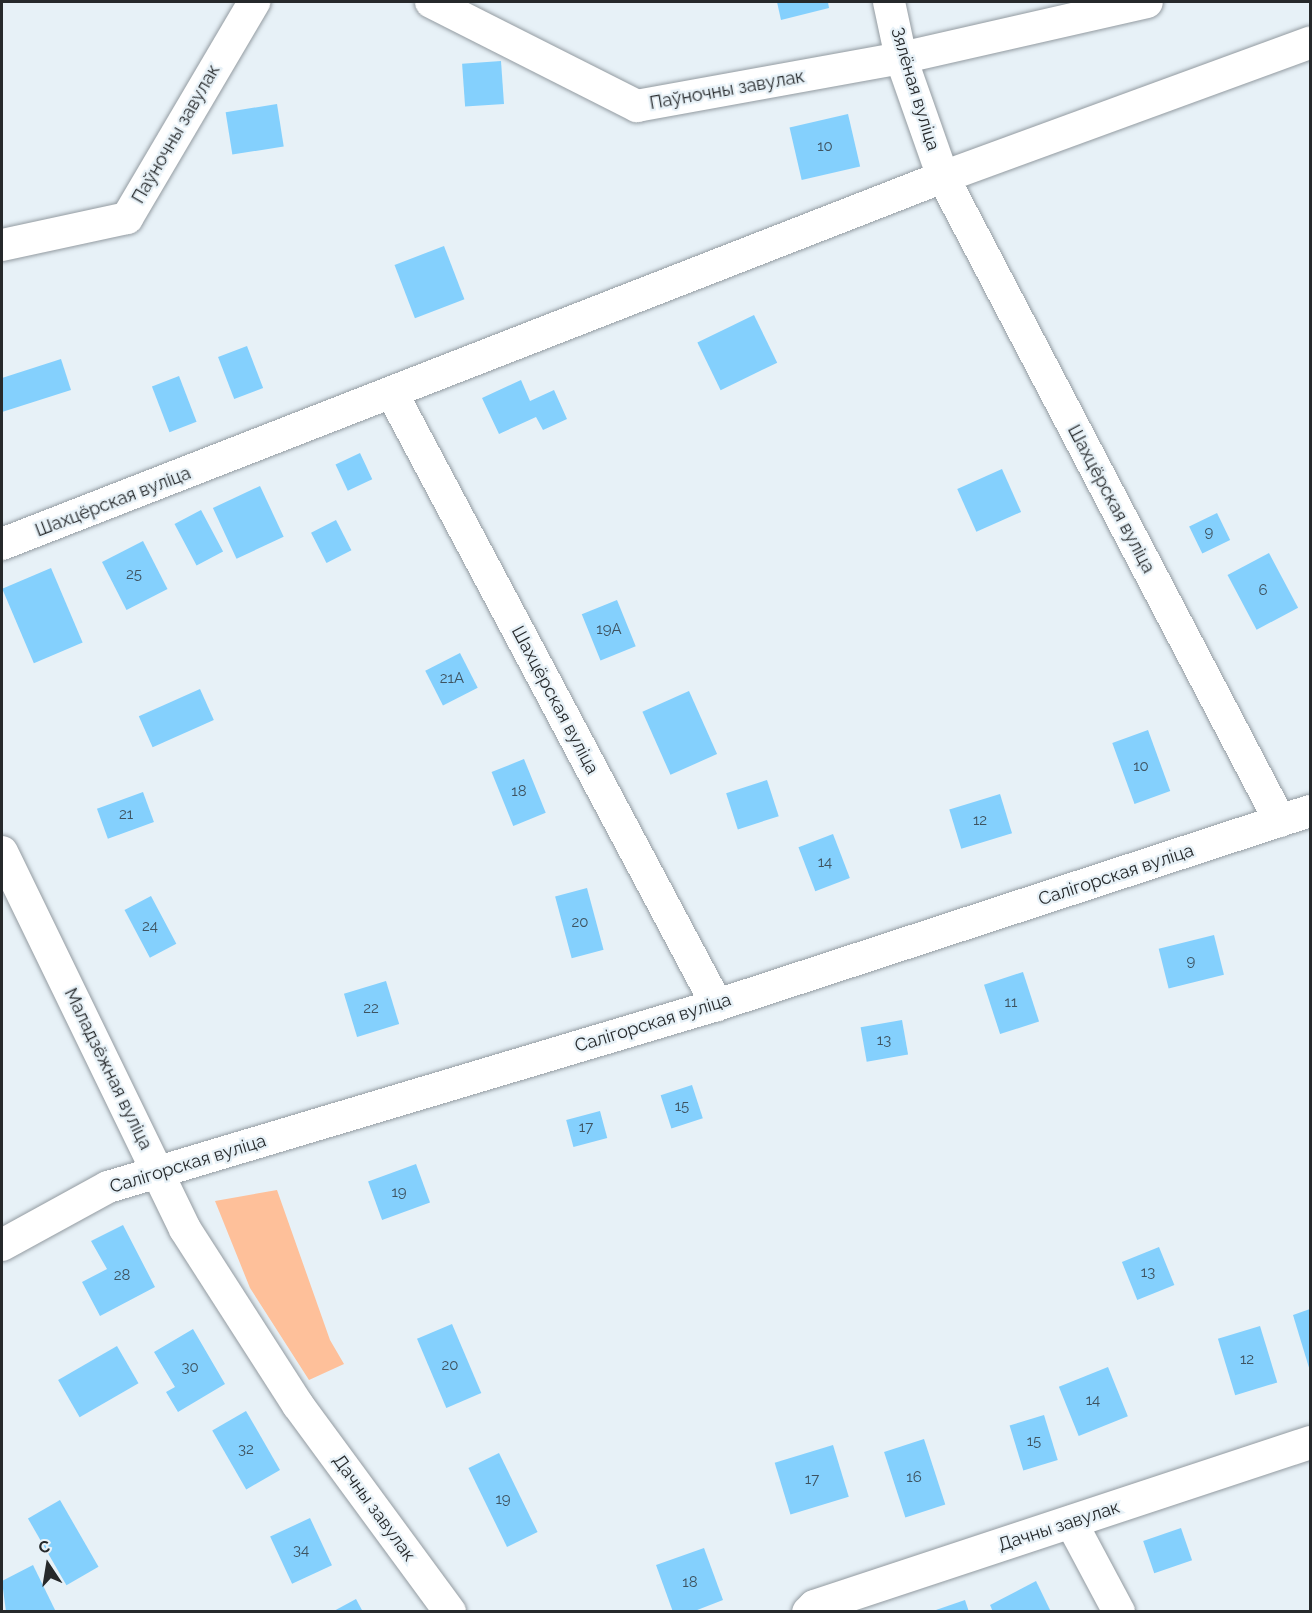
<!DOCTYPE html>
<html>
<head>
<meta charset="utf-8">
<style>
  body { margin:0 }
  #map { position:relative; width:1312px; height:1613px; overflow:hidden; background:#e7f1f7; font-family:Raleway,sans-serif }
  div>[style] { position:absolute }
  [style*='--x'] { left:calc(var(--x)*1px); top:calc(var(--y)*1px); width:calc(var(--w)*1px); rotate:calc(var(--a)*1deg) }
  .green>* { inset:0; background:#fec09a }
  .building>* { inset:0; background:#84d0fd; transform-origin:0 0 }
  .roads { filter:drop-shadow(0 0 2px #939ba1) drop-shadow(0 0 2px #939ba1) }
  .street>* { height:32px; margin:-16px; padding:0 16px; transform-origin:16px; border-radius:16px; background:#fff }
  .secondary>* { height:33px; margin:-16.5px; padding:0 16.5px; transform-origin:16.5px; border-radius:16.5px; background:#fff }
  span { translate:-50% -50%; white-space:nowrap; text-align:center; line-height:1.15; -webkit-text-stroke:4.5px #e7f1f7; paint-order:stroke }
  .number-label { font-size:15px; color:#3e5360 }
  .number-label span { -webkit-text-stroke-width:0 }
  .street-label { font-size:18px; color:#26292b }
  .frame { position:absolute; inset:0; border:3px solid #26292b; pointer-events:none }
  .north { position:absolute; left:18px; top:1535px; width:60px; height:60px; -webkit-text-stroke:4px #e7f1f7; paint-order:stroke; rotate:348deg; font-size:16px; font-weight:700; line-height:24px; text-align:center; color:#26292b }
  .north::after { content:''; display:block; margin:auto; width:21px; height:27px; background:#26292b; clip-path:polygon(50% 0,100% 100%,50% 72%,0 100%) }
</style>
</head>
<body>
<div id="map">
  <div class="green">
    <i style="clip-path:polygon(277px 1190px,330px 1340px,344px 1364px,309px 1380px,250px 1288px,215px 1201px)"></i>
  </div>
  <div class="building">
    <i style="clip-path:polygon(777px 2px,828px 2px,829px 8px,781px 20px)"></i>
    <i style="left:501px;top:61px;width:43px;height:39px;rotate:86deg"></i>
    <i style="left:277px;top:104px;width:43px;height:52px;rotate:81deg"></i>
    <i style="left:848px;top:114px;width:54px;height:60px;rotate:77deg"></i>
    <i style="left:444px;top:246px;width:57px;height:53px;rotate:69deg"></i>
    <i style="left:754px;top:315px;width:53px;height:63px;rotate:64deg"></i>
    <i style="left:247px;top:346px;width:45px;height:31px;rotate:69deg"></i>
    <i style="clip-path:polygon(61px 359px,71px 390px,2px 412px,2px 378px)"></i>
    <i style="left:179px;top:376px;width:49px;height:29px;rotate:69deg"></i>
    <i style="clip-path:polygon(521px 380px,530px 401px,554px 390px,567px 419px,543px 430px,536px 417px,499px 434px,482px 398px)"></i>
    <i style="left:360px;top:453px;width:29px;height:27px;rotate:65deg"></i>
    <i style="left:1002px;top:469px;width:47px;height:49px;rotate:66deg"></i>
    <i style="left:260px;top:486px;width:56px;height:52px;rotate:65deg"></i>
    <i style="left:201px;top:510px;width:47px;height:30px;rotate:62deg"></i>
    <i style="left:1217px;top:513px;width:30px;height:31px;rotate:64deg"></i>
    <i style="left:336px;top:520px;width:34px;height:28px;rotate:63deg"></i>
    <i style="left:143px;top:541px;width:54px;height:46px;rotate:63deg"></i>
    <i style="left:1269px;top:553px;width:62px;height:47px;rotate:62deg"></i>
    <i style="left:51px;top:568px;width:81px;height:53px;rotate:67deg"></i>
    <i style="left:617px;top:600px;width:50px;height:38px;rotate:68deg"></i>
    <i style="left:460px;top:653px;width:39px;height:39px;rotate:63deg"></i>
    <i style="left:200px;top:689px;width:34px;height:67px;rotate:66deg"></i>
    <i style="left:689px;top:691px;width:69px;height:51px;rotate:66deg"></i>
    <i style="left:1148px;top:730px;width:65px;height:38px;rotate:70deg"></i>
    <i style="left:524px;top:759px;width:58px;height:35px;rotate:68deg"></i>
    <i style="left:767px;top:780px;width:38px;height:43px;rotate:72deg"></i>
    <i style="left:143px;top:792px;width:32px;height:49px;rotate:70deg"></i>
    <i style="left:1000px;top:794px;width:41px;height:53px;rotate:73deg"></i>
    <i style="left:833px;top:834px;width:47px;height:37px;rotate:69deg"></i>
    <i style="left:587px;top:888px;width:64px;height:33px;rotate:75deg"></i>
    <i style="left:151px;top:896px;width:54px;height:30px;rotate:62deg"></i>
    <i style="left:1214px;top:935px;width:41px;height:57px;rotate:76deg"></i>
    <i style="left:1023px;top:972px;width:52px;height:41px;rotate:72deg"></i>
    <i style="left:386px;top:981px;width:45px;height:44px;rotate:73deg"></i>
    <i style="left:902px;top:1020px;width:35px;height:42px;rotate:80deg"></i>
    <i style="left:692px;top:1085px;width:35px;height:33px;rotate:72deg"></i>
    <i style="left:600px;top:1111px;width:28px;height:35px;rotate:75deg"></i>
    <i style="left:416px;top:1164px;width:41px;height:51px;rotate:70deg"></i>
    <i style="clip-path:polygon(123px 1225px,155px 1287px,100px 1316px,82px 1282px,107px 1269px,91px 1241px)"></i>
    <i style="left:1159px;top:1247px;width:41px;height:40px;rotate:68deg"></i>
    <i style="clip-path:polygon(1310px 1309px,1310px 1371px,1293px 1315px)"></i>
    <i style="left:452px;top:1324px;width:75px;height:38px;rotate:67deg"></i>
    <i style="left:1260px;top:1326px;width:59px;height:44px;rotate:73deg"></i>
    <i style="clip-path:polygon(193px 1329px,225px 1384px,178px 1412px,166px 1392px,175px 1387px,154px 1352px)"></i>
    <i style="left:117px;top:1346px;width:43px;height:68px;rotate:60deg"></i>
    <i style="left:1108px;top:1367px;width:53px;height:53px;rotate:68deg"></i>
    <i style="left:246px;top:1411px;width:68px;height:39px;rotate:60deg"></i>
    <i style="left:1044px;top:1415px;width:47px;height:36px;rotate:73deg"></i>
    <i style="left:924px;top:1439px;width:69px;height:42px;rotate:72deg"></i>
    <i style="left:833px;top:1445px;width:54px;height:61px;rotate:73deg"></i>
    <i style="left:499px;top:1453px;width:88px;height:34px;rotate:64deg"></i>
    <i style="left:60px;top:1500px;width:77px;height:37px;rotate:60deg"></i>
    <i style="left:310px;top:1518px;width:52px;height:44px;rotate:65deg"></i>
    <i style="left:1181px;top:1528px;width:34px;height:40px;rotate:71deg"></i>
    <i style="clip-path:polygon(704px 1548px,723px 1600px,692px 1612px,673px 1612px,656px 1565px)"></i>
    <i style="clip-path:polygon(33px 1565px,56px 1612px,6px 1612px,2px 1581px)"></i>
    <i style="clip-path:polygon(1036px 1581px,1051px 1612px,993px 1612px,990px 1605px)"></i>
    <i style="clip-path:polygon(356px 1599px,363px 1612px,332px 1612px)"></i>
    <i style="clip-path:polygon(965px 1600px,969px 1612px,933px 1612px,933px 1611px)"></i>
  </div>
  <div class="roads">
    <div class="street">
      <i style="--x:431;--y:2;--w:231;--a:26.8"></i>
      <i style="--x:637;--y:106;--w:268;--a:-10.3"></i>
      <i style="--x:901;--y:58;--w:252;--a:-12.8"></i>
      <i style="--x:889;--y:2;--w:57;--a:77.9"></i>
      <i style="--x:901;--y:58;--w:126;--a:70.6"></i>
      <i style="--x:943;--y:177;--w:727;--a:62.38"></i>
      <i style="--x:2;--y:245;--w:128;--a:-12.2"></i>
      <i style="--x:127;--y:218;--w:251;--a:-59.5"></i>
      <i style="--x:393;--y:395;--w:691;--a:62.03"></i>
      <i style="--x:2;--y:544;--w:1010;--a:-21.31"></i>
      <i style="--x:943;--y:177;--w:391;--a:-20.1"></i>
      <i style="--x:2;--y:852;--w:419;--a:64.1"></i>
      <i style="--x:185;--y:1229;--w:209;--a:57.3"></i>
      <i style="--x:298;--y:1405;--w:257;--a:53.7"></i>
      <i style="--x:2;--y:1245;--w:121;--a:-28.7"></i>
      <i style="--x:108;--y:1187;--w:636;--a:-16.64"></i>
      <i style="--x:717;--y:1005;--w:624;--a:-18.12"></i>
      <i style="--x:1071;--y:1522;--w:102;--a:61.9"></i>
    </div>
    <div class="secondary">
      <i style="--x:808;--y:1612;--w:8;--a:-45"></i>
      <i style="--x:814;--y:1606;--w:522;--a:-18.3"></i>
    </div>
  </div>
  <div class="number-label">
    <span style="left:825px;top:147px">10</span>
    <span style="left:1209px;top:533px">9</span>
    <span style="left:134px;top:575px">25</span>
    <span style="left:1263px;top:591px">6</span>
    <span style="left:609px;top:630px">19А</span>
    <span style="left:452px;top:679px">21А</span>
    <span style="left:1141px;top:767px">10</span>
    <span style="left:519px;top:792px">18</span>
    <span style="left:126px;top:815px">21</span>
    <span style="left:980px;top:821px">12</span>
    <span style="left:825px;top:863px">14</span>
    <span style="left:580px;top:923px">20</span>
    <span style="left:150px;top:927px">24</span>
    <span style="left:1191px;top:962px">9</span>
    <span style="left:1011px;top:1003px">11</span>
    <span style="left:371px;top:1009px">22</span>
    <span style="left:884px;top:1041px">13</span>
    <span style="left:682px;top:1107px">15</span>
    <span style="left:586px;top:1128px">17</span>
    <span style="left:399px;top:1193px">19</span>
    <span style="left:1148px;top:1273px">13</span>
    <span style="left:122px;top:1276px">28</span>
    <span style="left:1247px;top:1360px">12</span>
    <span style="left:450px;top:1366px">20</span>
    <span style="left:190px;top:1368px">30</span>
    <span style="left:1093px;top:1401px">14</span>
    <span style="left:1034px;top:1442px">15</span>
    <span style="left:246px;top:1450px">32</span>
    <span style="left:914px;top:1478px">16</span>
    <span style="left:812px;top:1480px">17</span>
    <span style="left:503px;top:1500px">19</span>
    <span style="left:301px;top:1551px">34</span>
    <span style="left:690px;top:1583px">18</span>
  </div>
  <div class="street-label">
    <span style="left:915px;top:89px;rotate:73deg">Зялёная вуліца</span>
    <span style="left:727px;top:90px;rotate:-10deg">Паўночны завулак</span>
    <span style="left:176px;top:134px;rotate:-60deg">Паўночны завулак</span>
    <span style="left:1111px;top:499px;rotate:62deg">Шахцёрская вуліца</span>
    <span style="left:113px;top:502px;rotate:-21deg">Шахцёрская вуліца</span>
    <span style="left:555px;top:700px;rotate:62deg">Шахцёрская вуліца</span>
    <span style="left:1116px;top:875px;rotate:-18deg">Салігорская вуліца</span>
    <span style="left:653px;top:1023px;rotate:-17deg">Салігорская вуліца</span>
    <span style="left:108px;top:1069px;rotate:64deg">Маладзёжная вуліца</span>
    <span style="left:188px;top:1164px;rotate:-17deg">Салігорская вуліца</span>
    <span style="left:374px;top:1508px;rotate:54deg">Дачны завулак</span>
    <span style="left:1059px;top:1526px;rotate:-18deg">Дачны завулак</span>
  </div>
  <div class="frame"></div>
  <div class="north">С</div>
</div>
</body>
</html>
